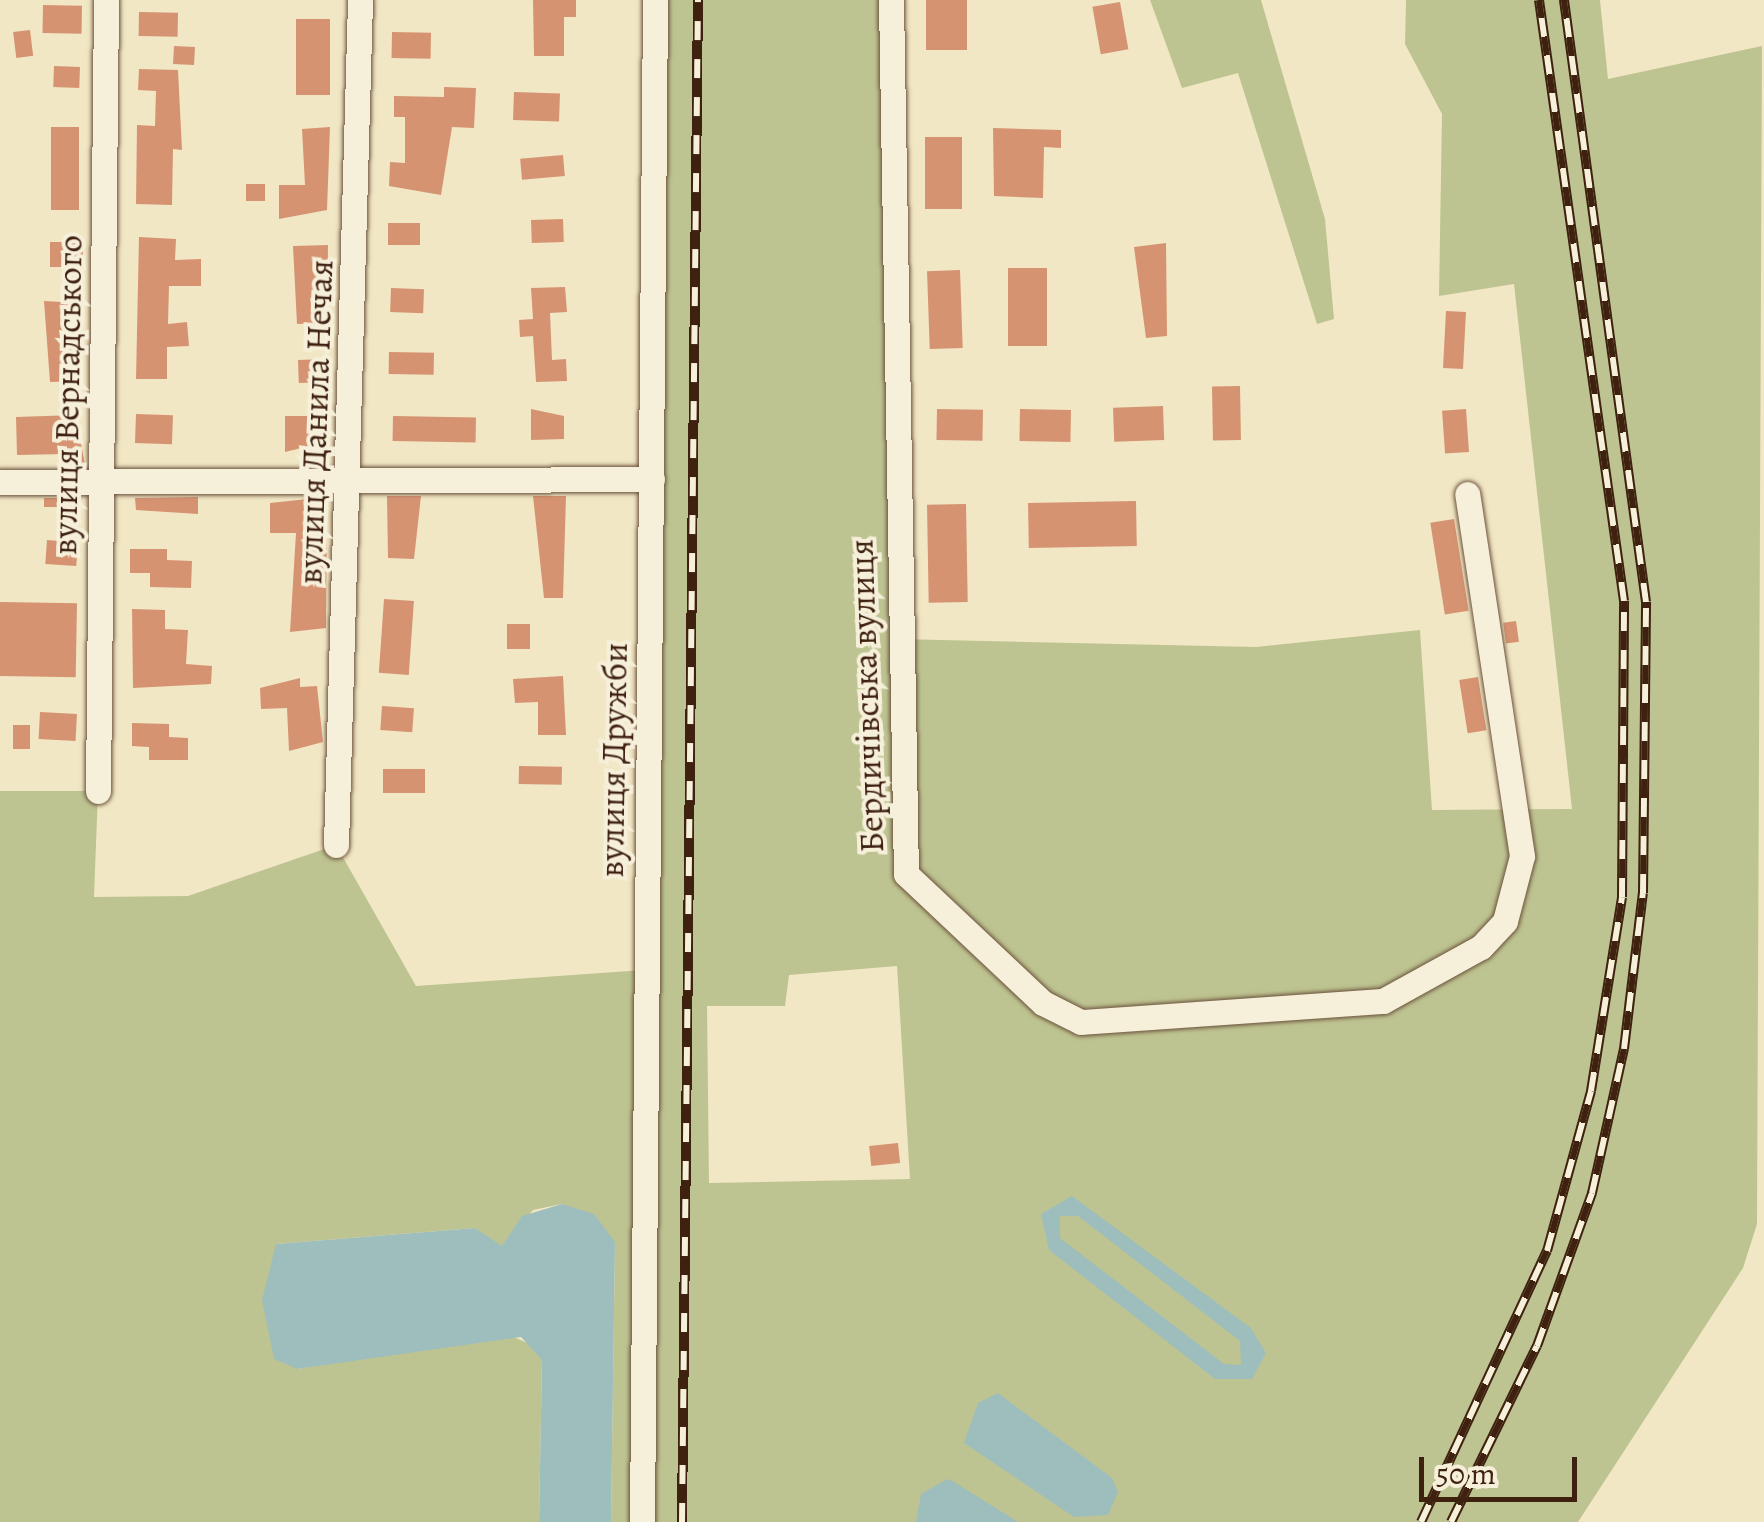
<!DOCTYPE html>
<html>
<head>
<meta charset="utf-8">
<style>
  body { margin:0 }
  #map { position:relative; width:1764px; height:1522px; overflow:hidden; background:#f1e7c4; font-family:Alegreya,serif }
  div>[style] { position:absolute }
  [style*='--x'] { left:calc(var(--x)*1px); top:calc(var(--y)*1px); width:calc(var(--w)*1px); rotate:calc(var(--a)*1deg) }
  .green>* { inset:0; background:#bec491 }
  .water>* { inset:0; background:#9dbebc }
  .building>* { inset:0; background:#d69372; transform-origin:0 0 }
  .roads { filter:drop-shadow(0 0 2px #6c523d) drop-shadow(0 0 2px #6c523d) }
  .minor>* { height:25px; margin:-12.5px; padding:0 12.5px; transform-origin:12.5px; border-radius:12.5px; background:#f6efd9 }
  .rail>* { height:10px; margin-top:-5px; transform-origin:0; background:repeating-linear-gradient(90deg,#f6efd9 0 19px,#3f2110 0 38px); box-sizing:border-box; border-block:2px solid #3f2110 }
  span { translate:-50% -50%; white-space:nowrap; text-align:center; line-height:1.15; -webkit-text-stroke:8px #f6efd9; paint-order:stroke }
  .street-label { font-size:35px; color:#3f2110 }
  .scale { position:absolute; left:1419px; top:1457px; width:158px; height:45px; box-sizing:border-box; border:5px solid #3f2110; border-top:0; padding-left:12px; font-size:30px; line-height:35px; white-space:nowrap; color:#3f2110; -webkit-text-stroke:8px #f6efd9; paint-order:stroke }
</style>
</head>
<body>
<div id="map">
  <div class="green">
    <i style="clip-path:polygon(evenodd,655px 0,891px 0,897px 639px,1256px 647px,1420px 630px,1432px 810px,1572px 809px,1514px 284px,1439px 296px,1442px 114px,1405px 44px,1406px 0,1600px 0,1608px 79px,1762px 46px,1757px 1224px,1743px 1268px,1578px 1522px,611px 1522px,615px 1242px,562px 1204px,533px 1210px,501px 1247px,475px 1228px,276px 1244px,297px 1369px,507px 1334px,534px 1346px,542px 1359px,539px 1522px,0 1522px,0 791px,98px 791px,94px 897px,188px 896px,336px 845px,416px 986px,644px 970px,655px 0,897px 966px,910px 1179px,709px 1183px,707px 1006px,785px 1006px,789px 975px,897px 966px)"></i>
    <i style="clip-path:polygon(1150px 0,1261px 0,1325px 219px,1334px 319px,1317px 324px,1238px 73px,1182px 88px)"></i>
  </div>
  <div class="water">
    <i style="clip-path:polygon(evenodd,1072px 1196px,1251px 1328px,1266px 1353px,1252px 1379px,1215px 1379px,1049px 1250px,1041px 1214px,1072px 1196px,1060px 1216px,1078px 1216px,1240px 1341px,1241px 1365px,1224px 1364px,1060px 1238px,1060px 1216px)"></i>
    <i style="clip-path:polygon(562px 1204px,594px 1214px,615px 1242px,611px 1522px,539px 1522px,542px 1360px,521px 1337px,297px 1369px,274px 1359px,262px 1300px,276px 1244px,475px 1228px,502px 1246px,522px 1216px)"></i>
    <i style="clip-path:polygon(998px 1393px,1112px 1478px,1118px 1492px,1108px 1515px,1074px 1517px,964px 1443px,978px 1403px)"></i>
    <i style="clip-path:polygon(947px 1479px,954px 1482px,1018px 1522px,916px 1522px,921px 1494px)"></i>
  </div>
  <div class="building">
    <i style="clip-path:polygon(533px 0,576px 0,576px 17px,564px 17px,564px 56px,534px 56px)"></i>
    <i style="left:926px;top:0;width:41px;height:50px"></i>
    <i style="left:1120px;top:2px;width:48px;height:28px;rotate:80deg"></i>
    <i style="left:43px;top:5px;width:39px;height:28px;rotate:1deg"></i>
    <i style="left:139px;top:12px;width:39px;height:24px;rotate:1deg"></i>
    <i style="left:296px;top:19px;width:34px;height:76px"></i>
    <i style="left:30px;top:30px;width:26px;height:17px;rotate:83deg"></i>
    <i style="left:392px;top:32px;width:39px;height:26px;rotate:1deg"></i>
    <i style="left:174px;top:46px;width:21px;height:18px;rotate:3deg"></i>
    <i style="left:54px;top:66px;width:26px;height:21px;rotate:2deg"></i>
    <i style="clip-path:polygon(139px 69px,178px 70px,182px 150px,173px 149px,172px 205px,136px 204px,137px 125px,155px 126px,156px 91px,138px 90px)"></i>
    <i style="clip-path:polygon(444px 87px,476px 88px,474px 128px,452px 127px,441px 195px,389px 186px,390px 162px,405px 163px,405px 117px,394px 117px,394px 96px,444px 97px)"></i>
    <i style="left:514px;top:92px;width:46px;height:28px;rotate:2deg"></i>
    <i style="left:51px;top:127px;width:28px;height:83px"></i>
    <i style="clip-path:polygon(330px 127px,327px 210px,279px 219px,279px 185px,305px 185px,302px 129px)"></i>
    <i style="clip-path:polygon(993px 128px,1061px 130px,1061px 148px,1044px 147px,1043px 198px,994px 196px)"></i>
    <i style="left:925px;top:137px;width:37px;height:72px"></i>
    <i style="left:563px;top:155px;width:21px;height:43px;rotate:85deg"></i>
    <i style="left:246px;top:184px;width:19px;height:17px"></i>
    <i style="left:563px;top:219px;width:23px;height:32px;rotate:88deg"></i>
    <i style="left:420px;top:223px;width:22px;height:32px;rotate:90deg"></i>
    <i style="clip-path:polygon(139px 237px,176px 239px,175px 260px,201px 259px,201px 286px,169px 286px,168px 324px,187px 322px,189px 346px,167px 347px,167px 379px,136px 379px)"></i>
    <i style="left:50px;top:242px;width:33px;height:25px"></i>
    <i style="clip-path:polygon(1166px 243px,1167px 336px,1146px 338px,1134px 247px)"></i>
    <i style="clip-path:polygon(328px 245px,327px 323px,297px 324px,293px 246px)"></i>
    <i style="left:1008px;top:268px;width:39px;height:78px"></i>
    <i style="left:960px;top:270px;width:78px;height:33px;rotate:88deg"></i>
    <i style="clip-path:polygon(565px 287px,567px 312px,550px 313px,552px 360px,566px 359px,567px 381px,536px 382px,533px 336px,520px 337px,519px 320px,533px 319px,531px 288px)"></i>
    <i style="left:391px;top:288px;width:33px;height:24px;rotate:2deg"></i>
    <i style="clip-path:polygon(44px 301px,80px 303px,81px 381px,50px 382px)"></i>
    <i style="left:1446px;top:311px;width:20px;height:57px;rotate:3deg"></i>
    <i style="left:389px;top:352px;width:45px;height:22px;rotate:1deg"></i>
    <i style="left:326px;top:359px;width:23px;height:28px;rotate:88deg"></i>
    <i style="left:1240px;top:386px;width:54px;height:28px;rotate:89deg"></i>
    <i style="left:1163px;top:406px;width:34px;height:50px;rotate:88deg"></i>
    <i style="clip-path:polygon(531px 409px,564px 416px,564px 439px,531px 440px)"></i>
    <i style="left:937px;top:409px;width:46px;height:31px;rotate:1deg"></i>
    <i style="left:1020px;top:409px;width:51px;height:32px;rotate:1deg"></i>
    <i style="left:1466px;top:409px;width:43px;height:24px;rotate:86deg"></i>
    <i style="left:136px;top:414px;width:37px;height:29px;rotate:2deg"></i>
    <i style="clip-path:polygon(76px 415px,85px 465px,65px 465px,65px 454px,17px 455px,16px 417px)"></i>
    <i style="clip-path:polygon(285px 416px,326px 416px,326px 442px,285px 452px)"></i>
    <i style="left:393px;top:416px;width:83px;height:25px;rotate:1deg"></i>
    <i style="clip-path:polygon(387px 496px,421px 496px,414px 559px,388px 558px)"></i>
    <i style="clip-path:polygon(533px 496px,566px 496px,563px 598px,544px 598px)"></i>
    <i style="clip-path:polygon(198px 497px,198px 514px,136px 510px,135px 498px)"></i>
    <i style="clip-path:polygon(327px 497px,326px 628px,290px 632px,296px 533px,270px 533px,270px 503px)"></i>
    <i style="left:44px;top:498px;width:37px;height:9px"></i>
    <i style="left:1136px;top:501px;width:45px;height:108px;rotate:89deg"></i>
    <i style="left:966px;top:504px;width:98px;height:39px;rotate:89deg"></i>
    <i style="left:1454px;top:519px;width:93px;height:24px;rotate:81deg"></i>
    <i style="left:47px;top:540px;width:31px;height:24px;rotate:4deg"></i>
    <i style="clip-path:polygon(130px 549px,167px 549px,167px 560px,192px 561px,191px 588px,150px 587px,150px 573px,130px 573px)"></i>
    <i style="left:384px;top:599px;width:30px;height:74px;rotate:4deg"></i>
    <i style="left:0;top:602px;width:77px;height:74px;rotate:1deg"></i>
    <i style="clip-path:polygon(132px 609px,165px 610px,165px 629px,188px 630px,186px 664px,212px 666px,211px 684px,133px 688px)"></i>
    <i style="left:1516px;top:621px;width:21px;height:13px;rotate:82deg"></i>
    <i style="left:507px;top:624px;width:23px;height:25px"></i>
    <i style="clip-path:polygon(563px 676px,566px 735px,538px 735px,538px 702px,515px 703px,513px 679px)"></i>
    <i style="left:1478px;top:677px;width:54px;height:19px;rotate:81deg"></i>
    <i style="clip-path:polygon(300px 678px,300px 687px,317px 686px,323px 742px,289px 751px,287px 708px,261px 709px,260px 688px)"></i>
    <i style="left:382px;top:706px;width:32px;height:24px;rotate:4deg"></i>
    <i style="left:40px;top:712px;width:37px;height:27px;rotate:3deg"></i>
    <i style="clip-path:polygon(132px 723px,169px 724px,169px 737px,188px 738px,188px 760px,149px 760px,149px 747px,132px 746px)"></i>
    <i style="left:13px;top:725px;width:17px;height:24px"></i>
    <i style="left:519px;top:766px;width:43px;height:18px;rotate:1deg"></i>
    <i style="left:383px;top:769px;width:42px;height:24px"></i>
    <i style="left:898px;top:1143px;width:20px;height:29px;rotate:84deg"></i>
  </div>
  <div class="roads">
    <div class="minor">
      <i style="--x:891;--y:0;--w:874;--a:89.02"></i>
      <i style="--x:906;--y:874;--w:188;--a:43.3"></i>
      <i style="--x:1043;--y:1003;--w:42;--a:26.6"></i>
      <i style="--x:1081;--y:1022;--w:303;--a:-4"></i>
      <i style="--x:1383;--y:1001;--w:112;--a:-28.9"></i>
      <i style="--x:1481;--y:947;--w:35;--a:-47"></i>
      <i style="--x:1505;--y:921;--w:67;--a:-75.3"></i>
      <i style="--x:1522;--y:856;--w:366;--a:-98.6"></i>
      <i style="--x:0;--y:482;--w:652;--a:-0.26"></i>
      <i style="--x:98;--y:791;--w:791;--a:-89.42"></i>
      <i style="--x:336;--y:845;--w:845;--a:-88.37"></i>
      <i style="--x:642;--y:1522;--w:1522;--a:-89.51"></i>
    </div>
  </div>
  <div class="rail">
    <i style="--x:682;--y:1522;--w:1522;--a:-89.4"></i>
    <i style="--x:1421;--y:1522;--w:299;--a:-65.1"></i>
    <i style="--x:1547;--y:1251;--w:166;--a:-74.6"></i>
    <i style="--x:1591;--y:1091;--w:196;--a:-80.9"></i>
    <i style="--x:1622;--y:897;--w:296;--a:-89.6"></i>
    <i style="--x:1624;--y:601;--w:607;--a:-98.05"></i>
    <i style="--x:1451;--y:1522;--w:196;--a:-64"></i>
    <i style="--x:1537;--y:1346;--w:163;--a:-70.2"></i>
    <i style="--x:1592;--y:1193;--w:148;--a:-77.5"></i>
    <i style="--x:1624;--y:1049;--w:157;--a:-83.1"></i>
    <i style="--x:1643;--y:893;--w:291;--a:-89.4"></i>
    <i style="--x:1646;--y:602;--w:608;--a:-97.76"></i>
  </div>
  <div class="street-label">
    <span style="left:67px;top:395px;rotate:-89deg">вулиця Вернадського</span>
    <span style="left:315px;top:422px;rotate:-88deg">вулиця Данила Нечая</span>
    <span style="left:866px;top:696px;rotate:-92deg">Бердичівська вулиця</span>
    <span style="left:613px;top:760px;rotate:-89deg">вулиця Дружби</span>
  </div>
  <div class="scale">50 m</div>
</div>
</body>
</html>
